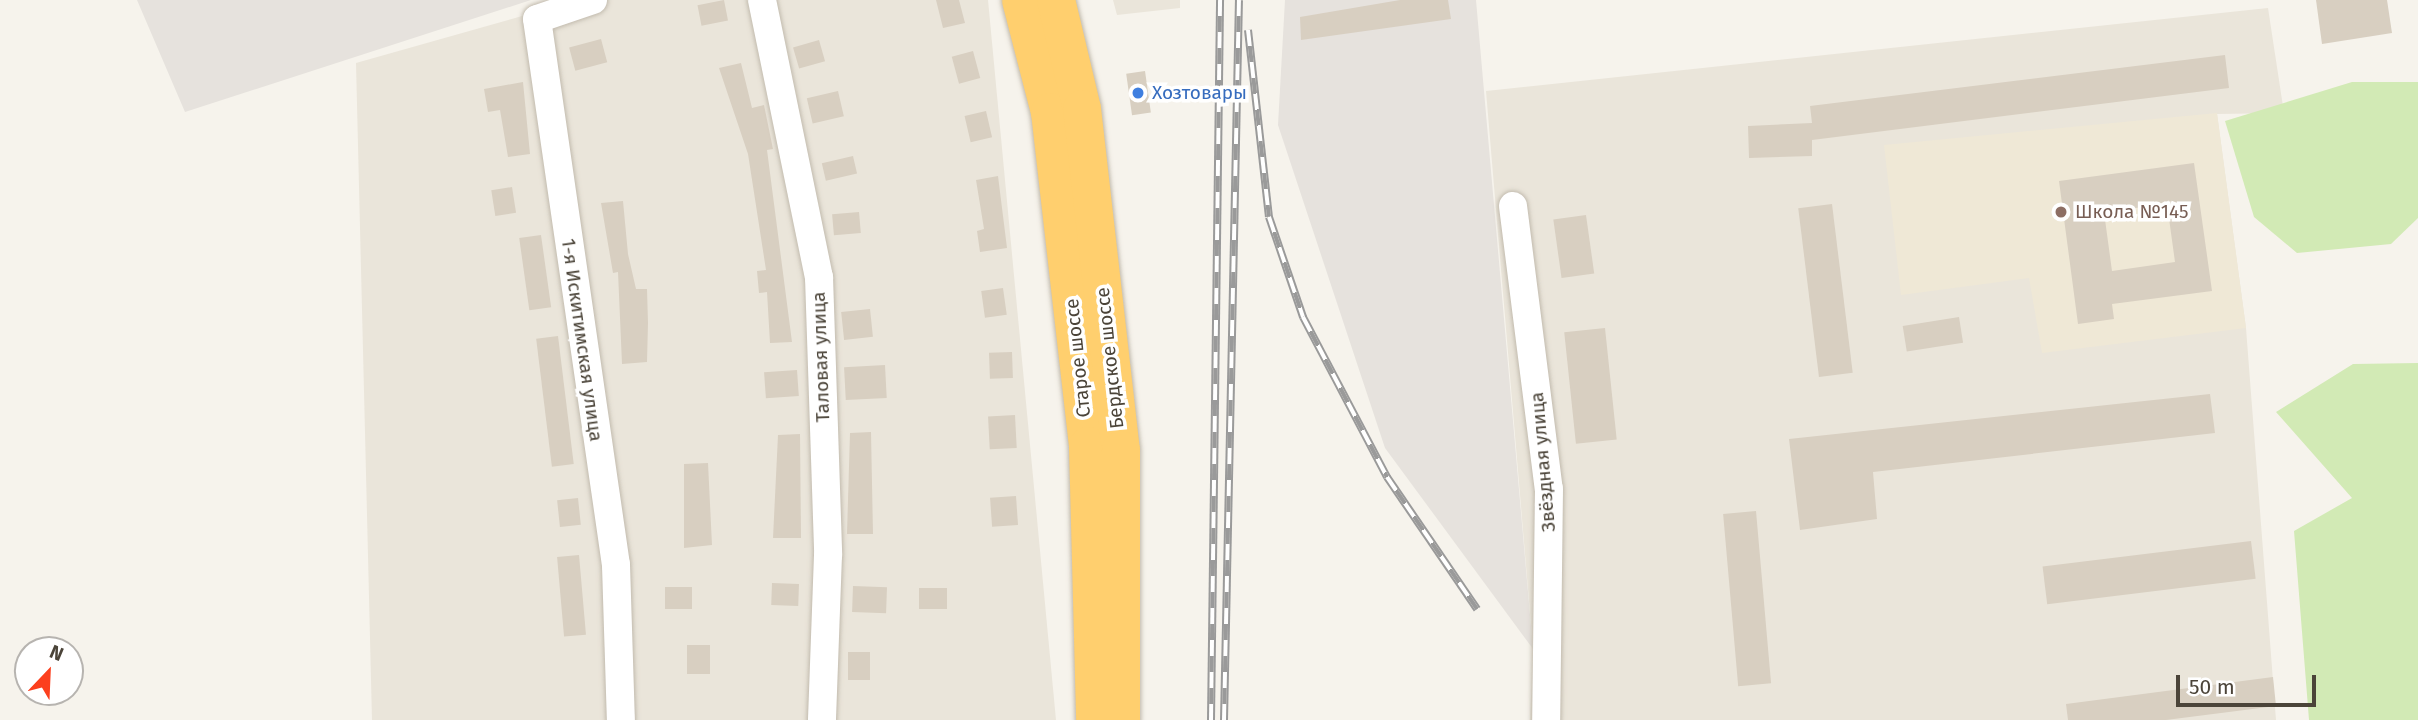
<!DOCTYPE html>
<html>
<head>
<meta charset="utf-8">
<style>
  body { margin:0 }
  #map { position:relative; width:2418px; height:720px; overflow:hidden; background:#f6f3ec; font-family:"Fira Sans",sans-serif }
  div>[style] { position:absolute }
  [style*='--x'] { left:calc(var(--x)*1px); top:calc(var(--y)*1px); width:calc(var(--w)*1px); rotate:calc(var(--a)*1deg) }
  .residential>* { inset:0; background:#eae5da }
  .industrial>* { inset:0; background:#e6e2dd }
  .education>* { inset:0; background:#efe8d6 }
  .green>* { inset:0; background:#d2eab5 }
  .building>* { inset:0; background:#d8cfc1; transform-origin:0 0 }
  .roads { filter:drop-shadow(0 0 2px #c2bbae) drop-shadow(0 0 2px #c2bbae) }
  .minor>* { height:28px; margin:-14px; padding:0 14px; transform-origin:14px; border-radius:14px; background:#fff }
  .highway>* { height:38px; margin:-19px; padding:0 19px; transform-origin:19px; border-radius:19px; background:#ffcf6e }
  .rail>* { height:8px; margin-top:-4px; transform-origin:0; background:repeating-linear-gradient(90deg,#fff 0 16px,#9a9a9a 0 32px); box-sizing:border-box; border-block:2px solid #9a9a9a }
  .dots>* { width:19px; height:19px; translate:-50% -50%; box-sizing:border-box; border:4px solid #fff; border-radius:50% }
  span { translate:-50% -50%; white-space:nowrap; text-align:center; line-height:1.15; -webkit-text-stroke:7px #fff; paint-order:stroke }
  .shop-label { font-size:19px; color:#366cbe }
  .left { translate:0 -50%; text-align:left }
  .education-label { font-size:19px; color:#785e54 }
  .street-label { font-size:19px; color:#4b4439 }
  .north { position:absolute; left:14px; top:636px; width:70px; height:70px; box-sizing:border-box; background:#fff; border:2px solid #b7b4b0; border-radius:50%; rotate:23deg; font-size:19px; font-weight:700; line-height:28px; text-align:center; color:#4b4439 }
  .north::after { content:''; display:block; margin:auto; width:24px; height:32px; background:#fc3f1d; clip-path:polygon(50% 0,100% 100%,50% 72%,0 100%) }
  .scale { position:absolute; left:2176px; top:675px; width:140px; height:32px; box-sizing:border-box; border:4px solid #4b4439; border-top:0; padding-left:9px; font-size:21px; line-height:24px; white-space:nowrap; color:#4b4439; -webkit-text-stroke:5px #fff; paint-order:stroke }
</style>
</head>
<body>
<div id="map">
  <div class="residential">
    <i style="clip-path:polygon(579px 0,988px 0,1056px 720px,372px 720px,356px 63px)"></i>
    <i style="clip-path:polygon(1113px 0,1180px 0,1180px 8px,1117px 15px)"></i>
    <i style="clip-path:polygon(2268px 8px,2284px 113px,2217px 114px,2246px 328px,2276px 720px,1530px 720px,1533px 649px,1486px 91px)"></i>
  </div>
  <div class="industrial">
    <i style="clip-path:polygon(137px 0,531px 0,185px 112px)"></i>
    <i style="clip-path:polygon(1285px 0,1476px 0,1533px 649px,1385px 448px,1278px 125px)"></i>
  </div>
  <div class="education">
    <i style="clip-path:polygon(2217px 113px,2246px 328px,2042px 353px,2029px 278px,1901px 295px,1884px 145px)"></i>
  </div>
  <div class="green">
    <i style="clip-path:polygon(2352px 82px,2418px 82px,2418px 218px,2391px 244px,2297px 253px,2254px 217px,2225px 121px)"></i>
    <i style="clip-path:polygon(2418px 363px,2418px 720px,2309px 720px,2294px 531px,2352px 498px,2276px 412px,2353px 364px)"></i>
  </div>
  <div class="building">
    <i style="left:724px;top:0;width:21px;height:27px;rotate:79deg"></i>
    <i style="clip-path:polygon(936px 0,959px 0,965px 23px,943px 28px)"></i>
    <i style="clip-path:polygon(1400px 0,1448px 0,1451px 19px,1301px 40px,1300px 17px)"></i>
    <i style="clip-path:polygon(2316px 0,2387px 0,2392px 33px,2322px 44px)"></i>
    <i style="left:601px;top:39px;width:24px;height:33px;rotate:75deg"></i>
    <i style="left:819px;top:40px;width:22px;height:27px;rotate:74deg"></i>
    <i style="left:973px;top:51px;width:28px;height:22px;rotate:75deg"></i>
    <i style="clip-path:polygon(2225px 55px,2229px 88px,1812px 140px,1812px 156px,1749px 158px,1748px 126px,1812px 123px,1810px 106px)"></i>
    <i style="clip-path:polygon(741px 63px,752px 108px,764px 105px,773px 149px,767px 150px,792px 342px,770px 343px,767px 292px,759px 293px,757px 271px,766px 270px,748px 154px,719px 68px)"></i>
    <i style="left:1145px;top:71px;width:42px;height:19px;rotate:82deg"></i>
    <i style="clip-path:polygon(523px 82px,530px 154px,508px 157px,500px 110px,488px 112px,484px 89px)"></i>
    <i style="left:838px;top:91px;width:26px;height:32px;rotate:77deg"></i>
    <i style="left:986px;top:111px;width:27px;height:22px;rotate:77deg"></i>
    <i style="left:853px;top:156px;width:18px;height:32px;rotate:77deg"></i>
    <i style="clip-path:polygon(evenodd,2194px 163px,2212px 291px,2112px 304px,2114px 319px,2078px 324px,2059px 181px,2194px 163px,2167px 204px,2175px 262px,2112px 271px,2104px 212px,2167px 204px)"></i>
    <i style="clip-path:polygon(998px 176px,1007px 248px,980px 252px,977px 231px,984px 229px,976px 180px)"></i>
    <i style="left:512px;top:187px;width:26px;height:21px;rotate:81deg"></i>
    <i style="clip-path:polygon(623px 201px,628px 254px,636px 289px,647px 289px,648px 323px,647px 362px,622px 364px,618px 272px,613px 273px,601px 203px)"></i>
    <i style="left:1832px;top:204px;width:170px;height:34px;rotate:83deg"></i>
    <i style="left:859px;top:212px;width:21px;height:27px;rotate:85deg"></i>
    <i style="left:1586px;top:215px;width:59px;height:33px;rotate:82deg"></i>
    <i style="left:541px;top:235px;width:73px;height:22px;rotate:82deg"></i>
    <i style="left:1003px;top:288px;width:27px;height:22px;rotate:82deg"></i>
    <i style="left:870px;top:309px;width:28px;height:29px;rotate:84deg"></i>
    <i style="left:1959px;top:317px;width:26px;height:57px;rotate:81deg"></i>
    <i style="left:1605px;top:328px;width:112px;height:41px;rotate:84deg"></i>
    <i style="left:558px;top:336px;width:129px;height:22px;rotate:83deg"></i>
    <i style="left:1012px;top:352px;width:26px;height:23px;rotate:88deg"></i>
    <i style="left:885px;top:365px;width:33px;height:41px;rotate:87deg"></i>
    <i style="left:797px;top:370px;width:26px;height:33px;rotate:86deg"></i>
    <i style="clip-path:polygon(2210px 394px,2215px 433px,1873px 472px,1877px 519px,1800px 530px,1789px 439px)"></i>
    <i style="left:1015px;top:415px;width:33px;height:27px;rotate:87deg"></i>
    <i style="clip-path:polygon(871px 432px,873px 534px,847px 534px,850px 433px)"></i>
    <i style="clip-path:polygon(800px 434px,801px 538px,773px 538px,778px 435px)"></i>
    <i style="clip-path:polygon(708px 463px,712px 545px,684px 548px,684px 464px)"></i>
    <i style="left:1016px;top:496px;width:29px;height:26px;rotate:86deg"></i>
    <i style="left:578px;top:498px;width:27px;height:21px;rotate:84deg"></i>
    <i style="left:1756px;top:511px;width:173px;height:33px;rotate:85deg"></i>
    <i style="left:2251px;top:541px;width:38px;height:210px;rotate:83deg"></i>
    <i style="left:579px;top:555px;width:80px;height:22px;rotate:85deg"></i>
    <i style="left:772px;top:583px;width:27px;height:22px;rotate:2deg"></i>
    <i style="left:853px;top:586px;width:34px;height:26px;rotate:2deg"></i>
    <i style="left:665px;top:587px;width:27px;height:22px"></i>
    <i style="left:919px;top:588px;width:28px;height:21px"></i>
    <i style="left:687px;top:645px;width:23px;height:29px"></i>
    <i style="left:848px;top:652px;width:22px;height:28px"></i>
    <i style="clip-path:polygon(2273px 677px,2276px 706px,2166px 720px,2068px 720px,2066px 704px)"></i>
  </div>
  <div class="roads">
    <div class="minor">
      <i style="--x:593;--y:0;--w:59;--a:161.3"></i>
      <i style="--x:537;--y:19;--w:552;--a:81.77"></i>
      <i style="--x:616;--y:565;--w:155;--a:88.2"></i>
      <i style="--x:762;--y:0;--w:283;--a:78.4"></i>
      <i style="--x:819;--y:277;--w:278;--a:88.1"></i>
      <i style="--x:828;--y:555;--w:165;--a:92.1"></i>
      <i style="--x:1513;--y:206;--w:285;--a:82.8"></i>
      <i style="--x:1549;--y:489;--w:231;--a:90.7"></i>
    </div>
    <div class="highway">
      <i style="--x:1021;--y:0;--w:116;--a:75.5"></i>
      <i style="--x:1050;--y:112;--w:336;--a:83.5"></i>
      <i style="--x:1088;--y:446;--w:274;--a:88.5"></i>
      <i style="--x:1056;--y:0;--w:112;--a:76.6"></i>
      <i style="--x:1082;--y:109;--w:343;--a:83.5"></i>
      <i style="--x:1121;--y:450;--w:270;--a:90"></i>
    </div>
  </div>
  <div class="rail">
    <i style="--x:1248;--y:30;--w:188;--a:83.6"></i>
    <i style="--x:1269;--y:217;--w:106;--a:71.2"></i>
    <i style="--x:1303;--y:317;--w:181;--a:62.3"></i>
    <i style="--x:1387;--y:477;--w:160;--a:55.7"></i>
    <i style="--x:1211;--y:720;--w:720;--a:-89.28"></i>
    <i style="--x:1224;--y:720;--w:720;--a:-88.81"></i>
  </div>
  <div class="dots">
    <i style="left:1138px;top:93px;background:#3f7fe0"></i>
    <i style="left:2061px;top:212px;background:#8d6e63"></i>
  </div>
  <div class="shop-label">
    <span class="left" style="left:1152px;top:93px">Хозтовары</span>
  </div>
  <div class="education-label">
    <span class="left" style="left:2075px;top:212px">Школа №145</span>
  </div>
  <div class="street-label">
    <span style="left:582px;top:340px;rotate:82deg">1-я Искитимская улица</span>
    <span style="left:821px;top:357px;rotate:-92deg">Таловая улица</span>
    <span style="left:1078px;top:358px;rotate:-96deg">Старое шоссе</span>
    <span style="left:1110px;top:358px;rotate:-96deg">Бердское шоссе</span>
    <span style="left:1543px;top:462px;rotate:-95deg">Звёздная улица</span>
  </div>
  <div class="north">N</div>
  <div class="scale">50 m</div>
</div>
</body>
</html>
